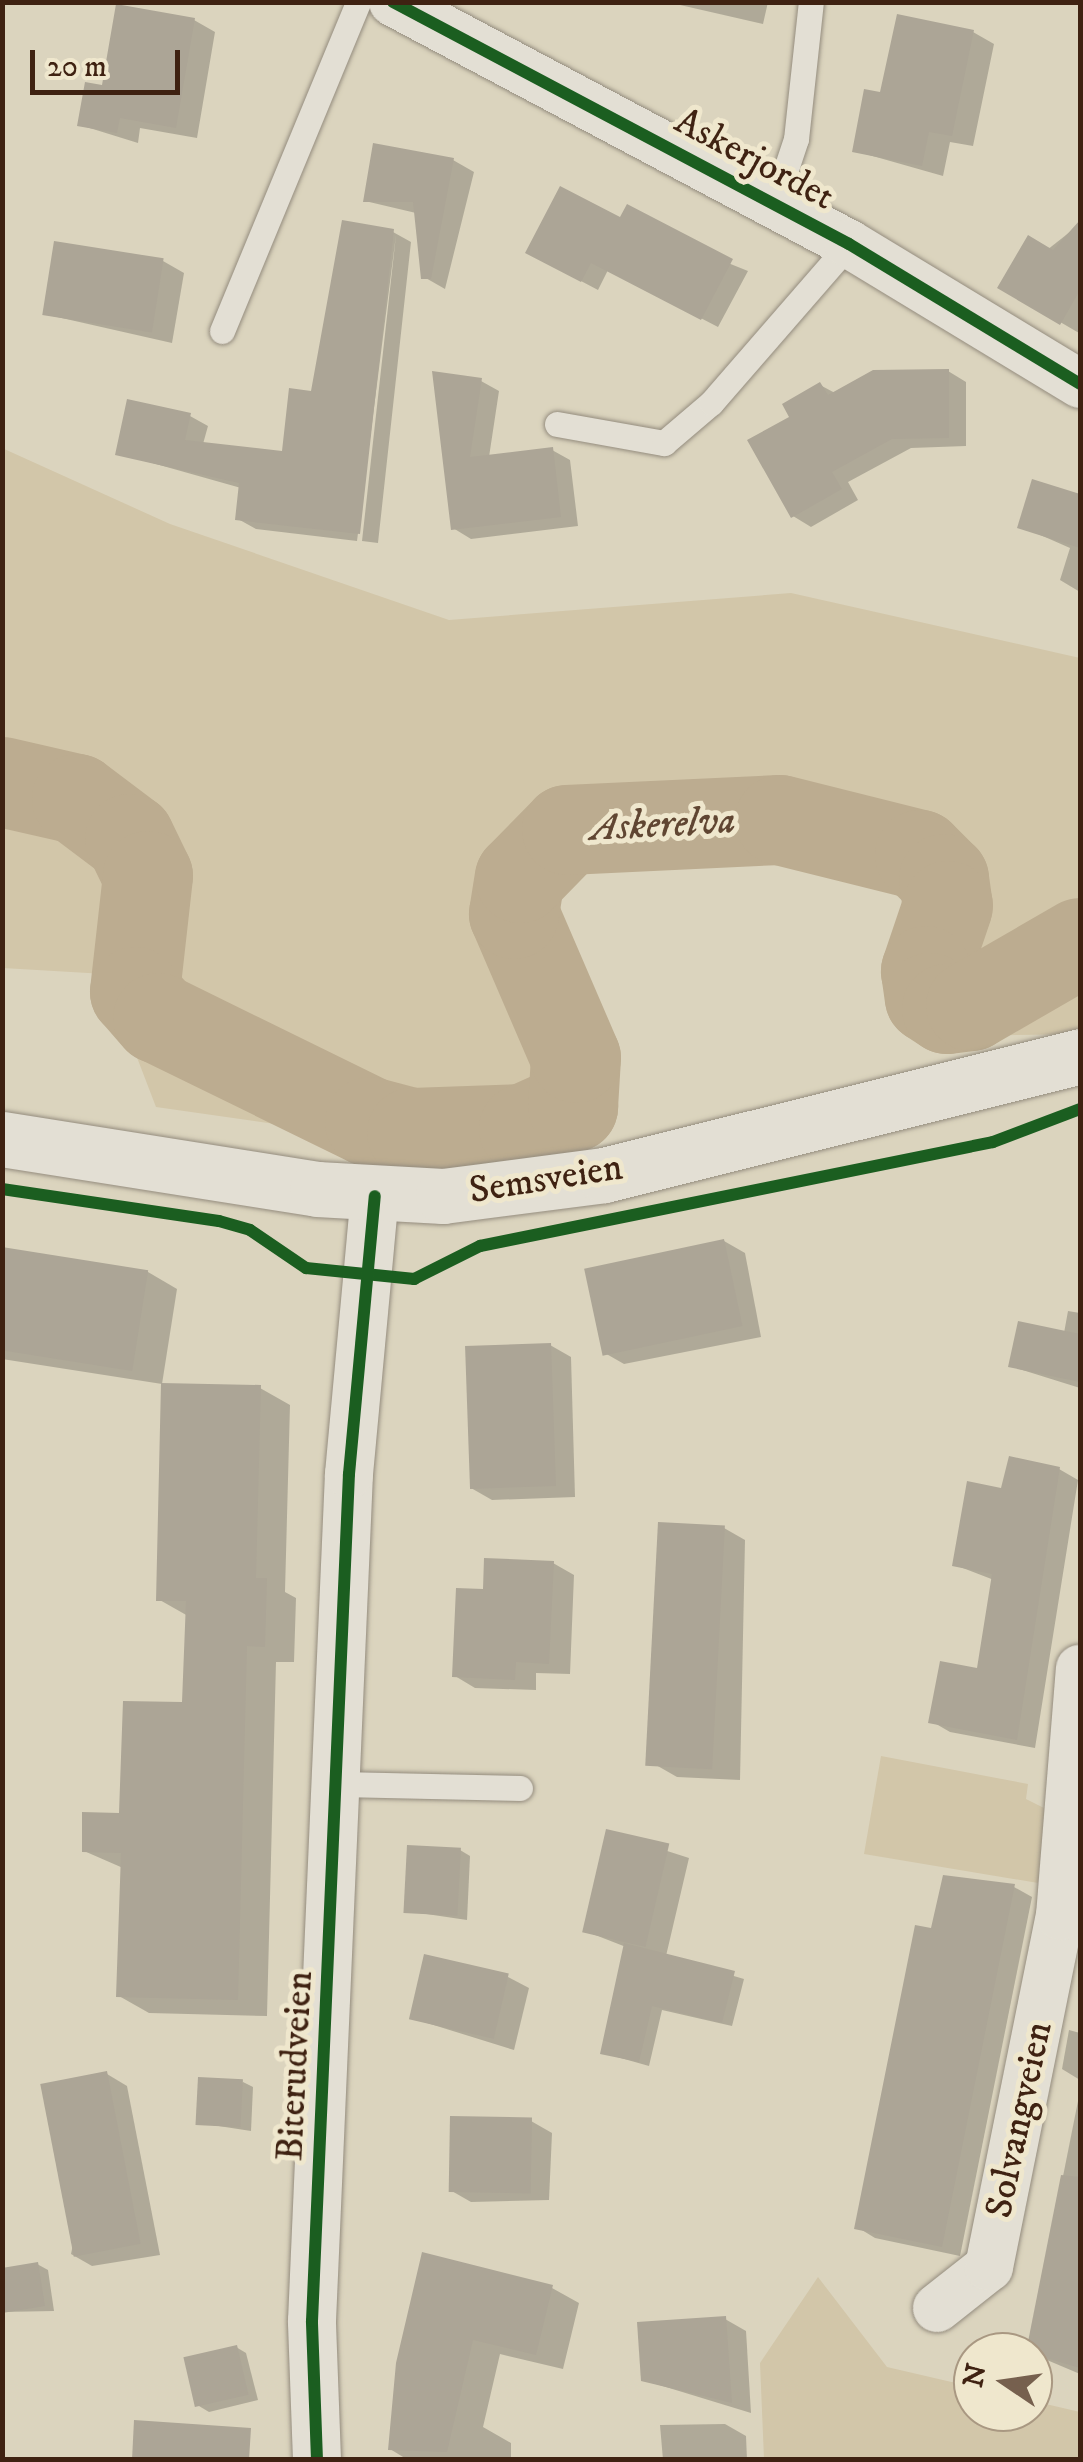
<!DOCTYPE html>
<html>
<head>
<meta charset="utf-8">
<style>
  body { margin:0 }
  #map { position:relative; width:1083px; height:2462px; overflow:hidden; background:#dbd4be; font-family:"IM FELL DW Pica",serif }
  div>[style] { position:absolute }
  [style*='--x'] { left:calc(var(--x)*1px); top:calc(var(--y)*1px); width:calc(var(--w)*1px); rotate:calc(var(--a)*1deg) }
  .green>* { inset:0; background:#d2c6a9 }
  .shadow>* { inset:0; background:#0003 }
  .river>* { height:90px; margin:-45px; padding:0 45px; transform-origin:45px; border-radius:45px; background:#bcac90 }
  .building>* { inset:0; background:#aca596; transform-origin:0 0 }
  .roads { filter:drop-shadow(0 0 2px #948c7e) drop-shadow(0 0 2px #948c7e) }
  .service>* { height:25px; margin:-12.5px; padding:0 12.5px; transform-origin:12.5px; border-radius:12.5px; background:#e3dfd4 }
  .minor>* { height:48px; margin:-24px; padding:0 24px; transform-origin:24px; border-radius:24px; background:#e3dfd4 }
  .secondary>* { height:55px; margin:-27.5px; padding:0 27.5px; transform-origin:27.5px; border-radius:27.5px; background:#e3dfd4 }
  .cycleway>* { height:12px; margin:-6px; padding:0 6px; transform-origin:6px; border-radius:6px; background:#1b5e20 }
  span { translate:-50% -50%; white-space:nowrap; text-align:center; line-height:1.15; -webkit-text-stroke:10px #efe7cd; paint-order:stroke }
  .street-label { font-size:38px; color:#3f2212 }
  .water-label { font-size:40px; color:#604632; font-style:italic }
  .frame { position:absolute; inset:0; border:5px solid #3f2212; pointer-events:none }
  .north { position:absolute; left:953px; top:2332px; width:100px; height:100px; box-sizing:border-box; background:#efe7cd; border:2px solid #a99882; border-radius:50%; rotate:283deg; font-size:28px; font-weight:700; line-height:40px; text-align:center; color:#3f2212 }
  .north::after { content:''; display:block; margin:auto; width:35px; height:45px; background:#76604e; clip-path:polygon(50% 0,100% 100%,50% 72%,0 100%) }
  .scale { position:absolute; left:30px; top:50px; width:150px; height:45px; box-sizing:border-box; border:5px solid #3f2212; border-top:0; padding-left:12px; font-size:30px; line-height:35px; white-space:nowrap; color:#3f2212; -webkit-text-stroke:8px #efe7cd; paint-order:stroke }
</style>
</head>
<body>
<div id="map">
  <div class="green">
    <i style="clip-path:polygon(2px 448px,170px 524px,449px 620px,791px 593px,1080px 658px,1080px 1034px,955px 1036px,930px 998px,926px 971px,948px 906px,944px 880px,920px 855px,781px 820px,658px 821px,567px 830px,520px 878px,514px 914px,525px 951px,576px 1058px,573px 1107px,373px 1138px,156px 1107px,105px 974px,3px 968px)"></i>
    <i style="clip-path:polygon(881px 1756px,1028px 1784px,1026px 1799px,1046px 1809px,1038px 1883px,864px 1854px)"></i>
    <i style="clip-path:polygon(818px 2277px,887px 2367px,973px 2387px,973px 2412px,1033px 2412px,1033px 2401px,1080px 2412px,1080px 2459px,764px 2459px,760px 2363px)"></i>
  </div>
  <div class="shadow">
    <i style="clip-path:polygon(667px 2px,768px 2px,763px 24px)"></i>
    <i style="clip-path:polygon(194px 20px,215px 32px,197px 138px,140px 128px,138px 143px,80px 125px,104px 87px)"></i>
    <i style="clip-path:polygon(973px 32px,994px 44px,973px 146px,950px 142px,943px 176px,855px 151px,882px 95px)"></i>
    <i style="clip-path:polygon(453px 160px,474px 172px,445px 289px,424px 277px,416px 213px,365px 201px)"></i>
    <i style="clip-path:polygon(621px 220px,748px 271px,718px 327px,608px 270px,598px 290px,545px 262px)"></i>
    <i style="clip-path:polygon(344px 223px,393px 232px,411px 242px,378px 543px,362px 541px,396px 235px,357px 541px,256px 529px,238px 519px,241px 488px,117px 453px,129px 402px,190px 416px,208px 426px,203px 444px,284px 454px,291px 391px,313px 394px)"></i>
    <i style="clip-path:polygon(1080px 224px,1080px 329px,1079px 333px,1000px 287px)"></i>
    <i style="clip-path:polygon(163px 261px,184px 273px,172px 343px,44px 314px)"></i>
    <i style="clip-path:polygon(948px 371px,966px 382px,966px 446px,911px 448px,848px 482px,858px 500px,811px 527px,793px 516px,820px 385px,835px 393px)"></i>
    <i style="clip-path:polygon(481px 381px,499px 391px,489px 457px,552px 450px,570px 460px,578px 526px,471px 539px,453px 528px)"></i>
    <i style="clip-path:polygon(1034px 482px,1080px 497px,1080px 592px,1060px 580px,1070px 548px,1020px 526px)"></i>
    <i style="clip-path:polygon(724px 1241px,745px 1253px,761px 1337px,624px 1364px,603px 1352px)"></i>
    <i style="clip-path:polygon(2px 1250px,148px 1272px,177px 1289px,162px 1384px,2px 1359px)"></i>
    <i style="clip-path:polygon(1068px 1311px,1080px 1313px,1080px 1388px,1010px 1366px,1064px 1333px)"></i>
    <i style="clip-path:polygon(550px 1345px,571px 1357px,575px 1497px,492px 1500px,471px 1488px)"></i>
    <i style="clip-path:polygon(260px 1388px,290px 1405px,285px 1592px,296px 1598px,294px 1662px,276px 1662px,267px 2016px,149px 2013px,119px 1996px,123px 1868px,84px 1851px,121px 1816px,184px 1705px,188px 1616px,158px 1599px)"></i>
    <i style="clip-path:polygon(1059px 1469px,1078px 1480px,1035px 1748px,950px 1732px,931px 1721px,979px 1671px,994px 1580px,955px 1565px,1003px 1491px)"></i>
    <i style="clip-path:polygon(661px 1525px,724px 1528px,745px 1540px,740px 1780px,677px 1777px,656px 1765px)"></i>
    <i style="clip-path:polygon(553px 1563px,574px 1575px,570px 1674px,536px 1673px,536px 1690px,475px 1688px,455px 1676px,485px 1592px)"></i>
    <i style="clip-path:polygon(608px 1832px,689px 1858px,666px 1956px,744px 1979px,732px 2026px,662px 2010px,649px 2066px,603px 2053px,626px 1947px,585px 1931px)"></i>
    <i style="clip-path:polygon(460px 1850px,470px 1856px,467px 1920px,406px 1911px)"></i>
    <i style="clip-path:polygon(1014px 1887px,1032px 1897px,960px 2256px,875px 2238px,857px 2227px,933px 1931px)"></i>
    <i style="clip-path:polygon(508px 1977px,529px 1988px,514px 2050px,411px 2018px)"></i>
    <i style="clip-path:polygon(1069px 2030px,1080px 2033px,1080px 2080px,1062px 2069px)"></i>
    <i style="clip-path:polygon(107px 2074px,127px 2086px,160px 2255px,92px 2266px,71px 2254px)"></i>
    <i style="clip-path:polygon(243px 2082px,253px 2087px,251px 2131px,199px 2123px)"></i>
    <i style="clip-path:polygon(1080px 2091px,1080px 2374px,1028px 2352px)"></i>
    <i style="clip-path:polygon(531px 2121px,552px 2133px,549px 2200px,471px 2202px,450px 2190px)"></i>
    <i style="clip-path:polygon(37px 2264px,48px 2270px,54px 2311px,2px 2312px)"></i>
    <i style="clip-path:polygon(552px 2288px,579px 2303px,563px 2369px,500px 2354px,483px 2427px,511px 2443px,511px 2460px,408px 2460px,390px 2449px,398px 2363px)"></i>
    <i style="clip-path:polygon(725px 2319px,746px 2331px,751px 2413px,643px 2380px)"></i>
    <i style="clip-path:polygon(236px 2347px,246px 2353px,258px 2400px,209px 2412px,199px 2406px)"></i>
    <i style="clip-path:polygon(725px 2424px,746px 2436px,747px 2460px,663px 2460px,660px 2425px)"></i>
  </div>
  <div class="river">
    <i style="--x:2;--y:782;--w:77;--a:12.8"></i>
    <i style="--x:77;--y:799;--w:66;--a:37"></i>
    <i style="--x:130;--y:839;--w:41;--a:64.1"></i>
    <i style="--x:148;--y:876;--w:117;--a:96.4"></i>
    <i style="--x:135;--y:992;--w:35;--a:49"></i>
    <i style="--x:158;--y:1018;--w:236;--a:26.1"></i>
    <i style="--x:370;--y:1122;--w:43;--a:14.7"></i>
    <i style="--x:412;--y:1133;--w:112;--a:-2"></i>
    <i style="--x:524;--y:1129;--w:54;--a:-24.2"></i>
    <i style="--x:573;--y:1107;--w:49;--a:-86.5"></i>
    <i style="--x:576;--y:1058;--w:157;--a:-113.3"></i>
    <i style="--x:514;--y:914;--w:36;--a:-81"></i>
    <i style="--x:520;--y:878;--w:67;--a:-45.6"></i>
    <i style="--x:567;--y:830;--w:213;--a:-2.7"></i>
    <i style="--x:780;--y:820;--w:144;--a:14"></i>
    <i style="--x:920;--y:855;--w:34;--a:45"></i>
    <i style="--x:944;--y:879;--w:27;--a:82"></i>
    <i style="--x:948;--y:906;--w:69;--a:108.7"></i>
    <i style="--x:926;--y:971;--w:27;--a:82"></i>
    <i style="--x:930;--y:998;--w:20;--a:33"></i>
    <i style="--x:947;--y:1009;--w:24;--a:-7"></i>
    <i style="--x:971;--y:1006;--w:126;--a:-30"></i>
  </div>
  <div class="building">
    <i style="clip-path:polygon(116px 4px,195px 18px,176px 128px,120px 118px,117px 133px,77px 126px,85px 82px,102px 85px)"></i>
    <i style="clip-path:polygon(897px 14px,974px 30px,952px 136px,929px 132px,922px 166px,852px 152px,864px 89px,880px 92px)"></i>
    <i style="clip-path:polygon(373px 143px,454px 158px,431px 279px,421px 279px,413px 202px,363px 202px)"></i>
    <i style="clip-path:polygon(560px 186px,620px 217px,627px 204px,733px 259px,701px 320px,591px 263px,581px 282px,525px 253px)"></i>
    <i style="clip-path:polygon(342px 220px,394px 229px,360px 534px,235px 520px,239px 483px,115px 455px,127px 399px,191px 413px,185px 440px,282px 451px,289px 388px,311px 391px)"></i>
    <i style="clip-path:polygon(1080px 220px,1080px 290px,1060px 325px,997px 288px,1028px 235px,1053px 250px)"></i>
    <i style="left:54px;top:241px;width:111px;height:75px;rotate:9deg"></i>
    <i style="clip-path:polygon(949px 369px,949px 438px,892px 439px,832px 472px,842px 489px,791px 518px,747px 440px,789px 417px,782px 404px,820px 382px,828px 395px,873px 370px)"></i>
    <i style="clip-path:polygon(432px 371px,482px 378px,470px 457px,553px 447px,561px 517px,451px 530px)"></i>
    <i style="clip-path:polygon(1032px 479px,1080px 494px,1080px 548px,1017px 528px)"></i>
    <i style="left:724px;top:1239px;width:89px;height:143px;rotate:78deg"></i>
    <i style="left:2px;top:1247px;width:148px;height:102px;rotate:9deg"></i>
    <i style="clip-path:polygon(1018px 1321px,1080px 1334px,1080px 1382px,1008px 1367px)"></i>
    <i style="left:551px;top:1343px;width:143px;height:86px;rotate:88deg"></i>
    <i style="clip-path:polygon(161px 1383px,261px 1385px,256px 1578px,267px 1578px,265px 1647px,247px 1646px,238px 2000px,116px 1997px,121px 1853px,82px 1852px,82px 1812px,119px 1813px,123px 1701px,182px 1702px,186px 1601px,156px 1601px)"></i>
    <i style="clip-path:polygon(1009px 1456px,1060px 1467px,1017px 1740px,928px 1723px,940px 1661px,977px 1668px,992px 1574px,952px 1566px,967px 1481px,1001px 1488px)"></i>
    <i style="left:658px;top:1522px;width:67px;height:244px;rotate:3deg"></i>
    <i style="clip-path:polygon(484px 1558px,554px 1561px,549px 1664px,516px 1662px,515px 1680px,452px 1677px,456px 1588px,483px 1589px)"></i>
    <i style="left:606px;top:1829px;width:65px;height:106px;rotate:13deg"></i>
    <i style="left:407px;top:1845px;width:54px;height:68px;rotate:3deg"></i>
    <i style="clip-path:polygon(943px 1875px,1015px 1884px,942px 2247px,854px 2229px,915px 1925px,931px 1928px)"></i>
    <i style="clip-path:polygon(624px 1943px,735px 1971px,722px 2023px,652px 2006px,639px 2062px,600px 2054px)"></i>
    <i style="left:424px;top:1954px;width:87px;height:67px;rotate:13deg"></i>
    <i style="left:107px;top:2071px;width:176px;height:68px;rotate:79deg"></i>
    <i style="left:198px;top:2077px;width:45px;height:48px;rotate:3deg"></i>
    <i style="left:450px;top:2116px;width:82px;height:76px;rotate:1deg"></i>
    <i style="clip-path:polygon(1061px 2175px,1080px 2177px,1080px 2368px,1026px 2352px)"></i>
    <i style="clip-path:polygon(422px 2252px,553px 2285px,536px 2355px,473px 2340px,447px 2452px,388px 2450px,396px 2363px)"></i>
    <i style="clip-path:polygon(38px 2262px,45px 2306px,2px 2313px,2px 2268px)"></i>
    <i style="clip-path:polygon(726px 2316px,732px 2403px,641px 2381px,637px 2322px)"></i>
    <i style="left:237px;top:2345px;width:51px;height:55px;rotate:77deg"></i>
    <i style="clip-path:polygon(134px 2420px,251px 2428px,249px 2460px,132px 2460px)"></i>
  </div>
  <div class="roads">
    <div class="service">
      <i style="--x:774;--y:205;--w:70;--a:-71.6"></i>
      <i style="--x:796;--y:139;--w:138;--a:-83.8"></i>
      <i style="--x:222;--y:331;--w:356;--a:-67.5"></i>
      <i style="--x:557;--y:424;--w:109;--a:10.1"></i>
      <i style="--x:664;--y:443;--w:62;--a:-40.4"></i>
      <i style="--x:711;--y:403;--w:211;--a:-49"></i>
      <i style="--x:341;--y:1784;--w:179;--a:1.3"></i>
    </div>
    <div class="minor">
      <i style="--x:393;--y:2;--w:516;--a:27.95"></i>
      <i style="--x:849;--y:244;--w:270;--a:31.2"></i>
      <i style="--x:937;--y:2308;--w:66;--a:-38.3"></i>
      <i style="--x:989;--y:2267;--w:358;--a:-78.6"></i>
      <i style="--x:1060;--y:1916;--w:248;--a:-85.4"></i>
      <i style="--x:317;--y:2460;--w:139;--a:-92.1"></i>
      <i style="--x:312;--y:2321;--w:848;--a:-87.5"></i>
      <i style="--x:349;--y:1474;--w:279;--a:-84.7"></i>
    </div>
    <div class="secondary">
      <i style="--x:2;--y:1139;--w:319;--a:9"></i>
      <i style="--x:317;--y:1189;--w:126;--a:3.2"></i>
      <i style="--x:443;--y:1196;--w:162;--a:-7.4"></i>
      <i style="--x:604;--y:1175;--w:491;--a:-14"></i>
    </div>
  </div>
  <div class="cycleway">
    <i style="--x:393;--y:2;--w:516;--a:27.95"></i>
    <i style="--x:849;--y:244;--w:270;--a:31.2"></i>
    <i style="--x:2;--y:1189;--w:219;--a:8.4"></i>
    <i style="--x:219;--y:1221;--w:32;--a:16"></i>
    <i style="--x:250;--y:1230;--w:68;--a:34.2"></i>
    <i style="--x:306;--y:1268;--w:109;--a:5.8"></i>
    <i style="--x:414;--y:1279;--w:74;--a:-26.6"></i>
    <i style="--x:480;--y:1246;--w:523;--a:-11.46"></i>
    <i style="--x:993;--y:1142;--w:93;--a:-20.8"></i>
    <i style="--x:317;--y:2460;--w:139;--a:-92.1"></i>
    <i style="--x:312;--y:2321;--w:848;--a:-87.5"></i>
    <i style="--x:349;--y:1474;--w:279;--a:-84.7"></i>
  </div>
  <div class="street-label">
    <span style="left:754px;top:160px;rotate:28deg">Askerjordet</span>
    <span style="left:546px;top:1180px;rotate:-9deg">Semsveien</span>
    <span style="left:296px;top:2066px;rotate:-87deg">Biterudveien</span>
    <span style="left:1020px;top:2120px;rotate:-78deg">Solvangveien</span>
  </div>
  <div class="water-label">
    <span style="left:663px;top:825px;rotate:-3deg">Askerelva</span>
  </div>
  <div class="frame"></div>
  <div class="north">N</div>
  <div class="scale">20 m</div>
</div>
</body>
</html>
